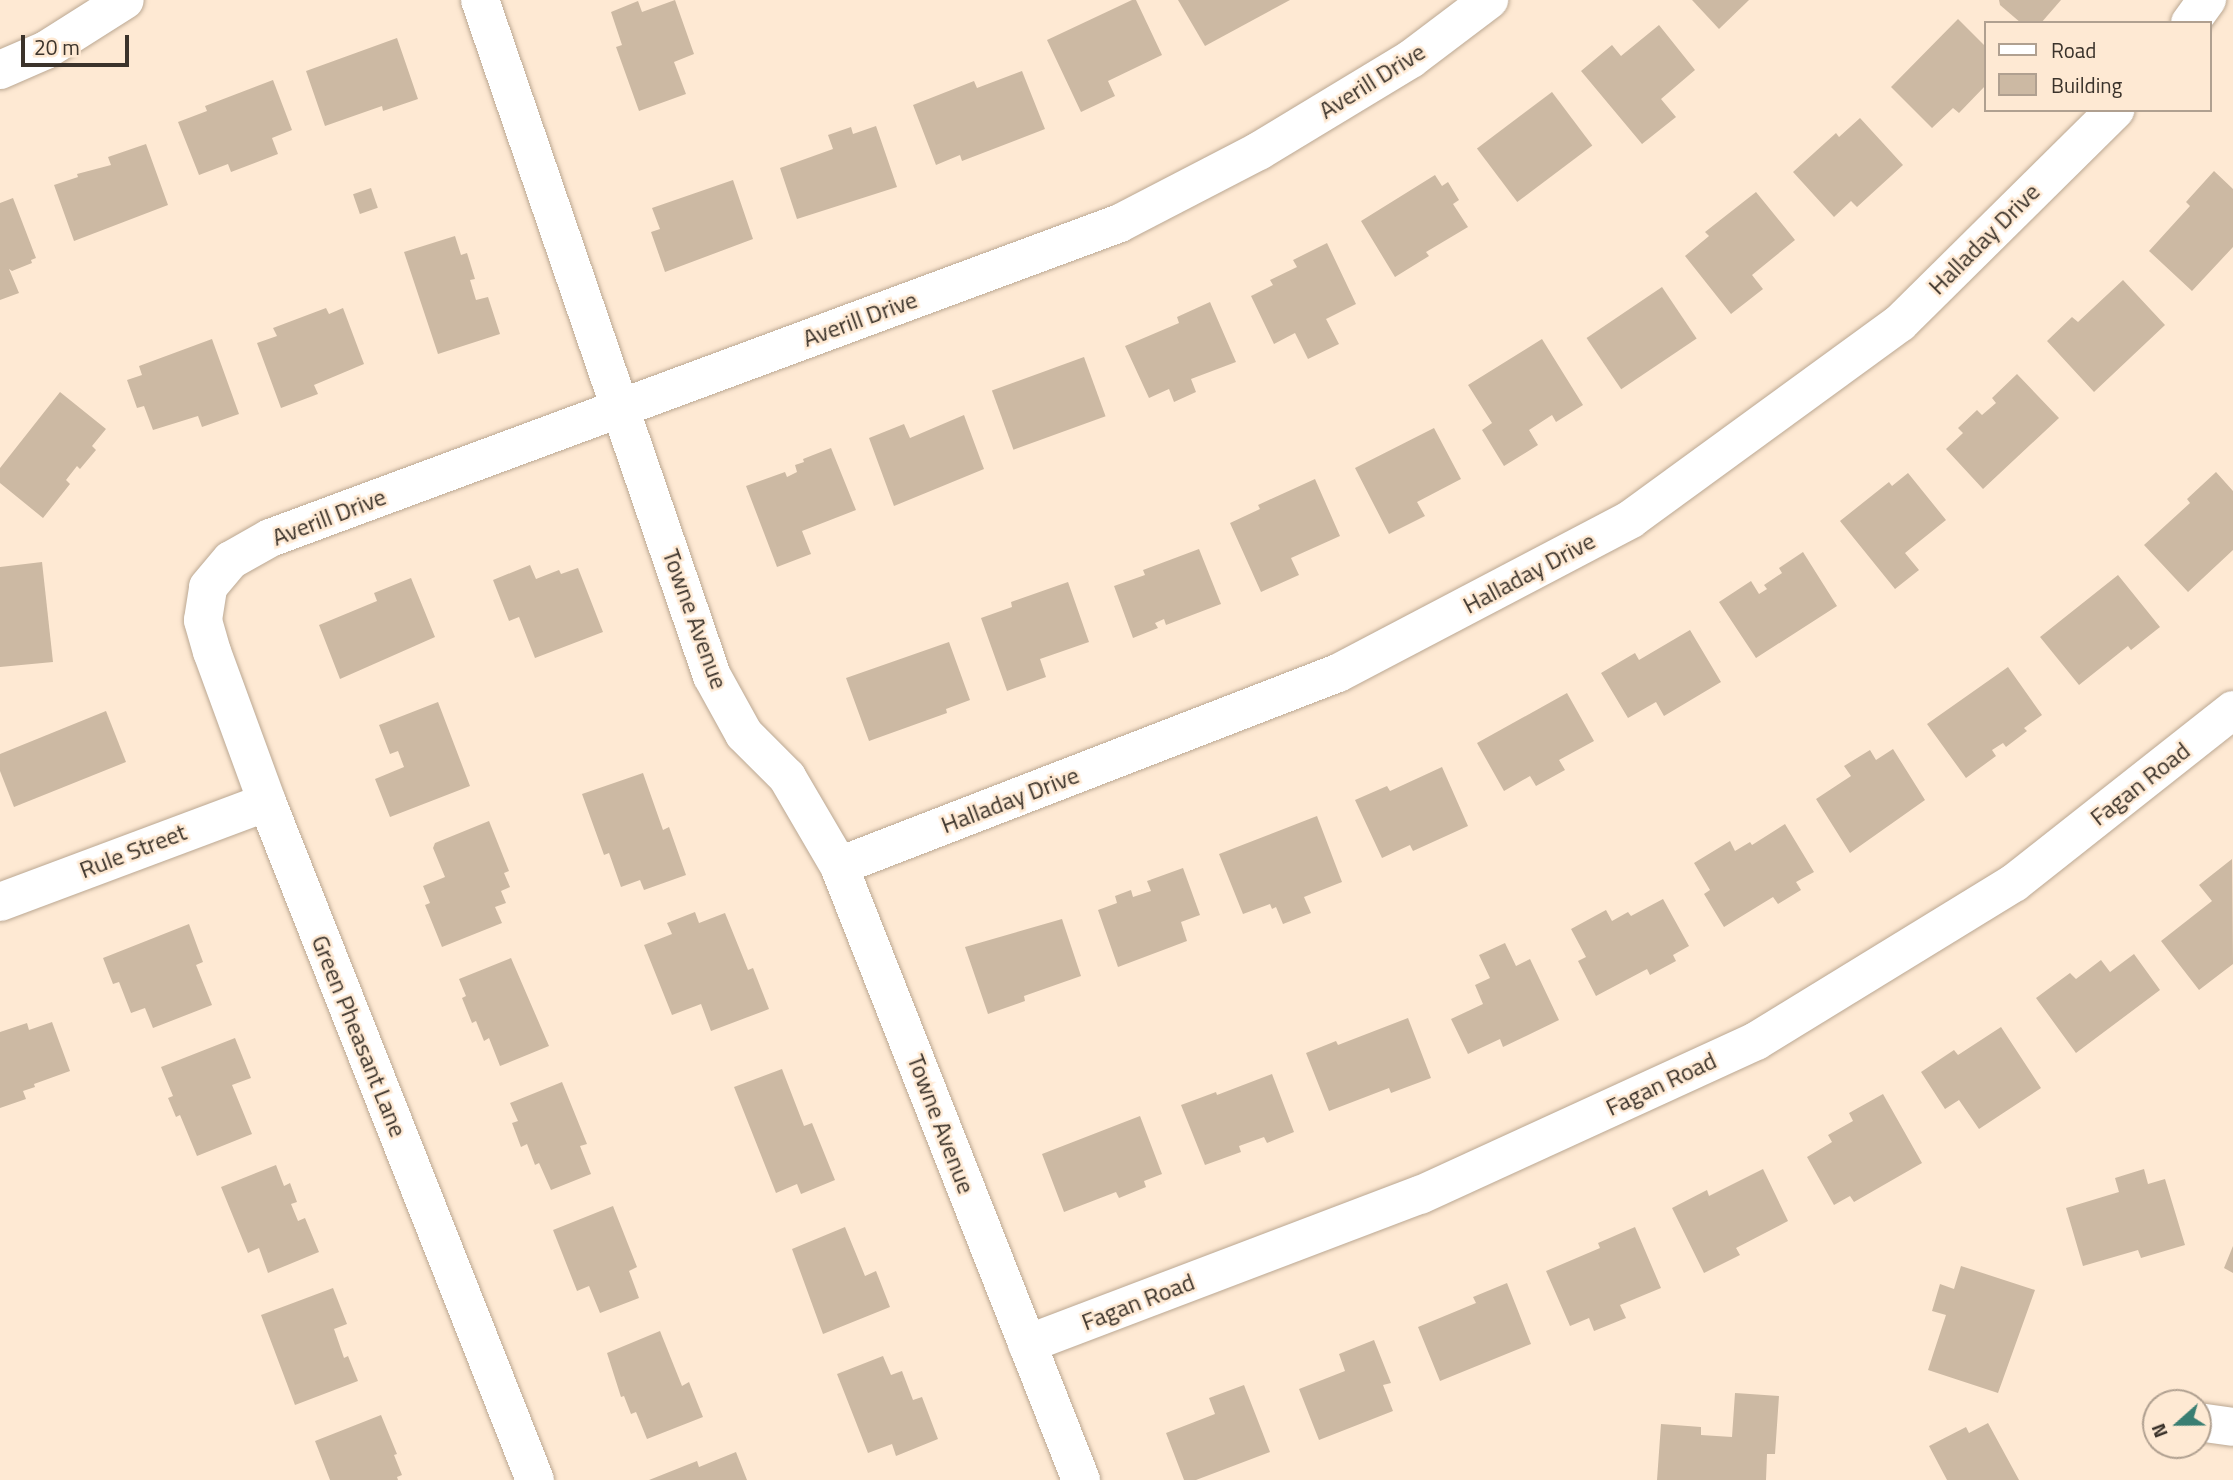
<!DOCTYPE html>
<html>
<head>
<meta charset="utf-8">
<style>
  body { margin:0 }
  #map { position:relative; width:2233px; height:1480px; overflow:hidden; background:#fee9d3; font-family:"Titillium Web",sans-serif }
  div>[style] { position:absolute }
  [style*='--x'] { left:calc(var(--x)*1px); top:calc(var(--y)*1px); width:calc(var(--w)*1px); rotate:calc(var(--a)*1deg) }
  .building>* { inset:0; background:#ccb9a3; transform-origin:0 0 }
  .roads { filter:drop-shadow(0 0 2px #bba893) drop-shadow(0 0 2px #bba893) }
  .street>* { height:38px; margin:-19px; padding:0 19px; transform-origin:19px; border-radius:19px; background:#fff }
  .secondary>* { height:38px; margin:-19px; padding:0 19px; transform-origin:19px; border-radius:19px; background:#fff }
  span { translate:-50% -50%; white-space:nowrap; text-align:center; line-height:1.15; -webkit-text-stroke:5px #fee9d3; paint-order:stroke }
  .street-label { font-size:24px; color:#3b332b }
  .legend { position:absolute; left:1984px; top:21px; width:228px; height:91px; box-sizing:border-box; background:#fee9d3; border:2px solid #b0a090; margin:0; padding:9px 12px; list-style:none; font-size:21px; color:#3b332b }
  .legend li { display:flex; align-items:center; gap:14px; height:35px }
  .legend b { width:35px; border:2px solid #b0a090 }
  .north { position:absolute; left:2142px; top:1389px; width:70px; height:70px; box-sizing:border-box; background:#fee9d3; border:2px solid #b0a090; border-radius:50%; rotate:249deg; font-size:19px; font-weight:700; line-height:28px; text-align:center; color:#3b332b }
  .north::after { content:''; display:block; margin:auto; width:24px; height:32px; background:#3a7e72; clip-path:polygon(50% 0,100% 100%,50% 72%,0 100%) }
  .scale { position:absolute; left:21px; top:35px; width:108px; height:32px; box-sizing:border-box; border:4px solid #3b332b; border-top:0; padding-left:9px; font-size:21px; line-height:24px; white-space:nowrap; color:#3b332b; -webkit-text-stroke:5px #fee9d3; paint-order:stroke }
</style>
</head>
<body>
<div id="map">
  <div class="building">
    <i style="clip-path:polygon(675px 0,694px 54px,674px 62px,686px 94px,639px 111px,616px 47px,622px 45px,611px 12px,638px 1px,642px 12px)"></i>
    <i style="clip-path:polygon(1132px 0,1136px 0,1162px 55px,1108px 81px,1115px 96px,1081px 112px,1047px 40px)"></i>
    <i style="clip-path:polygon(1178px 0,1290px 0,1205px 46px)"></i>
    <i style="clip-path:polygon(1692px 0,1749px 0,1719px 29px)"></i>
    <i style="clip-path:polygon(1999px 0,2061px 0,2041px 23px,2021px 23px,2000px 5px)"></i>
    <i style="clip-path:polygon(1958px 19px,1986px 47px,1986px 85px,1959px 113px,1953px 108px,1932px 128px,1891px 87px)"></i>
    <i style="clip-path:polygon(1659px 25px,1695px 70px,1661px 99px,1676px 117px,1642px 144px,1581px 71px,1612px 45px,1621px 56px)"></i>
    <i style="clip-path:polygon(397px 38px,418px 99px,383px 111px,382px 106px,325px 126px,306px 71px)"></i>
    <i style="clip-path:polygon(1022px 71px,1045px 129px,962px 161px,960px 155px,936px 165px,913px 105px,974px 81px,977px 88px)"></i>
    <i style="clip-path:polygon(273px 80px,292px 130px,272px 138px,278px 154px,231px 172px,228px 164px,199px 175px,178px 122px,207px 111px,205px 106px)"></i>
    <i style="left:1552px;top:92px;width:67px;height:94px;rotate:53deg"></i>
    <i style="clip-path:polygon(1860px 118px,1903px 165px,1857px 207px,1851px 201px,1834px 217px,1793px 172px,1836px 133px,1839px 137px)"></i>
    <i style="clip-path:polygon(876px 126px,897px 187px,797px 219px,780px 168px,833px 149px,828px 135px,851px 127px,853px 134px)"></i>
    <i style="clip-path:polygon(146px 144px,168px 205px,74px 241px,54px 185px,78px 177px,77px 174px,111px 165px,108px 157px)"></i>
    <i style="clip-path:polygon(2214px 171px,2233px 189px,2233px 247px,2192px 291px,2149px 251px,2190px 206px,2186px 202px)"></i>
    <i style="clip-path:polygon(1435px 175px,1442px 186px,1448px 182px,1459px 200px,1453px 204px,1468px 227px,1426px 252px,1429px 256px,1395px 277px,1361px 221px)"></i>
    <i style="clip-path:polygon(733px 180px,753px 239px,665px 272px,651px 232px,660px 229px,652px 208px)"></i>
    <i style="left:371px;top:188px;width:21px;height:19px;rotate:71deg"></i>
    <i style="clip-path:polygon(1756px 192px,1795px 240px,1752px 275px,1763px 289px,1731px 314px,1685px 256px,1709px 236px,1705px 232px)"></i>
    <i style="clip-path:polygon(13px 198px,36px 258px,31px 260px,32px 263px,12px 271px,9px 269px,19px 293px,0 300px,0 203px)"></i>
    <i style="clip-path:polygon(455px 236px,461px 255px,467px 253px,475px 279px,470px 280px,476px 300px,488px 297px,500px 334px,438px 354px,404px 252px)"></i>
    <i style="clip-path:polygon(1327px 243px,1356px 304px,1326px 319px,1339px 344px,1308px 359px,1295px 333px,1274px 344px,1251px 296px,1273px 285px,1270px 280px,1297px 267px,1293px 260px)"></i>
    <i style="clip-path:polygon(2123px 280px,2165px 325px,2094px 392px,2047px 341px,2072px 317px,2078px 322px)"></i>
    <i style="left:1662px;top:287px;width:62px;height:91px;rotate:56deg"></i>
    <i style="clip-path:polygon(1210px 302px,1236px 362px,1191px 379px,1196px 392px,1174px 402px,1169px 389px,1149px 398px,1125px 346px,1179px 323px,1177px 317px)"></i>
    <i style="clip-path:polygon(326px 308px,329px 314px,343px 308px,364px 364px,314px 385px,318px 394px,281px 408px,257px 343px,277px 336px,273px 328px)"></i>
    <i style="clip-path:polygon(212px 339px,239px 414px,202px 427px,198px 416px,153px 430px,144px 406px,137px 408px,127px 380px,142px 375px,139px 366px)"></i>
    <i style="clip-path:polygon(1542px 339px,1583px 405px,1556px 422px,1552px 415px,1529px 430px,1538px 445px,1504px 466px,1482px 430px,1492px 423px,1468px 385px)"></i>
    <i style="left:1084px;top:357px;width:63px;height:98px;rotate:70deg"></i>
    <i style="clip-path:polygon(2017px 374px,2059px 418px,1983px 489px,1946px 449px,1963px 433px,1958px 428px,1977px 410px,1982px 415px,1996px 403px,1992px 398px)"></i>
    <i style="clip-path:polygon(60px 392px,106px 429px,92px 446px,96px 450px,80px 469px,77px 466px,66px 480px,70px 484px,43px 518px,0 483px,0 468px)"></i>
    <i style="clip-path:polygon(964px 415px,984px 469px,894px 506px,869px 438px,904px 424px,910px 438px)"></i>
    <i style="clip-path:polygon(1434px 428px,1461px 479px,1417px 502px,1425px 516px,1389px 534px,1355px 468px)"></i>
    <i style="clip-path:polygon(831px 448px,856px 510px,802px 531px,811px 554px,777px 567px,746px 486px,785px 472px,787px 477px,797px 472px,795px 465px,804px 462px,803px 459px)"></i>
    <i style="clip-path:polygon(2216px 472px,2233px 491px,2233px 550px,2188px 592px,2144px 545px,2190px 503px,2187px 499px)"></i>
    <i style="clip-path:polygon(1908px 473px,1946px 520px,1905px 553px,1919px 570px,1895px 589px,1840px 521px,1889px 482px,1892px 486px)"></i>
    <i style="clip-path:polygon(1315px 479px,1340px 536px,1291px 558px,1299px 575px,1261px 592px,1230px 523px,1260px 509px,1258px 505px)"></i>
    <i style="clip-path:polygon(1199px 549px,1221px 604px,1166px 625px,1164px 619px,1155px 623px,1158px 628px,1133px 638px,1114px 586px,1145px 575px,1143px 570px)"></i>
    <i style="clip-path:polygon(1803px 552px,1837px 606px,1756px 658px,1719px 602px,1751px 581px,1759px 594px,1767px 589px,1764px 585px,1782px 573px,1779px 568px)"></i>
    <i style="clip-path:polygon(42px 562px,53px 662px,0 667px,0 567px)"></i>
    <i style="clip-path:polygon(530px 565px,536px 579px,559px 570px,561px 574px,578px 568px,603px 632px,535px 658px,519px 617px,509px 621px,493px 580px)"></i>
    <i style="clip-path:polygon(2118px 575px,2160px 627px,2131px 650px,2128px 646px,2079px 685px,2040px 637px)"></i>
    <i style="clip-path:polygon(411px 578px,435px 637px,340px 679px,319px 625px,377px 601px,374px 593px)"></i>
    <i style="clip-path:polygon(1068px 582px,1089px 642px,1040px 659px,1046px 677px,1007px 691px,981px 618px,1012px 607px,1011px 602px)"></i>
    <i style="clip-path:polygon(1690px 630px,1721px 682px,1664px 716px,1656px 702px,1628px 718px,1601px 673px,1635px 653px,1639px 660px)"></i>
    <i style="clip-path:polygon(949px 642px,970px 700px,946px 709px,947px 713px,869px 741px,846px 678px)"></i>
    <i style="clip-path:polygon(2008px 667px,2042px 715px,2024px 728px,2027px 731px,2006px 747px,2003px 743px,1992px 750px,1996px 756px,1966px 778px,1927px 724px)"></i>
    <i style="clip-path:polygon(1567px 693px,1594px 741px,1559px 760px,1565px 770px,1536px 786px,1530px 776px,1504px 791px,1477px 743px)"></i>
    <i style="clip-path:polygon(438px 702px,470px 786px,390px 817px,375px 779px,404px 767px,398px 751px,390px 754px,379px 725px)"></i>
    <i style="clip-path:polygon(106px 711px,126px 762px,14px 807px,0 771px,0 754px)"></i>
    <i style="clip-path:polygon(1893px 749px,1925px 800px,1850px 853px,1816px 799px,1851px 776px,1844px 766px,1870px 750px,1876px 760px)"></i>
    <i style="clip-path:polygon(1442px 767px,1468px 826px,1413px 851px,1410px 845px,1382px 858px,1355px 800px,1387px 786px,1390px 791px)"></i>
    <i style="clip-path:polygon(643px 773px,663px 830px,669px 827px,686px 875px,644px 890px,640px 880px,621px 887px,609px 853px,604px 855px,582px 794px)"></i>
    <i style="clip-path:polygon(1317px 816px,1342px 882px,1304px 897px,1311px 913px,1283px 924px,1276px 907px,1272px 909px,1270px 904px,1243px 914px,1219px 854px)"></i>
    <i style="clip-path:polygon(489px 821px,509px 871px,504px 873px,510px 887px,501px 891px,506px 903px,495px 907px,502px 923px,442px 947px,425px 905px,430px 903px,423px 886px,445px 877px,433px 848px,435px 843px)"></i>
    <i style="clip-path:polygon(1785px 824px,1814px 872px,1796px 882px,1801px 890px,1778px 904px,1773px 897px,1724px 927px,1704px 894px,1710px 890px,1694px 863px,1730px 841px,1735px 851px,1750px 842px,1752px 845px)"></i>
    <i style="clip-path:polygon(2232px 859px,2233px 964px,2199px 990px,2161px 941px,2212px 901px,2199px 885px)"></i>
    <i style="clip-path:polygon(1183px 868px,1200px 915px,1181px 922px,1187px 941px,1118px 967px,1098px 910px,1117px 903px,1115px 896px,1131px 890px,1133px 897px,1151px 891px,1147px 881px)"></i>
    <i style="clip-path:polygon(1663px 899px,1689px 946px,1673px 955px,1676px 961px,1650px 975px,1647px 969px,1596px 996px,1578px 961px,1586px 957px,1571px 929px,1606px 910px,1612px 921px,1628px 912px,1631px 916px)"></i>
    <i style="clip-path:polygon(695px 912px,699px 923px,725px 913px,748px 970px,753px 968px,769px 1009px,711px 1031px,701px 1004px,672px 1015px,644px 945px,672px 934px,667px 923px)"></i>
    <i style="clip-path:polygon(1062px 919px,1081px 976px,1024px 996px,1025px 1001px,988px 1014px,965px 947px)"></i>
    <i style="clip-path:polygon(189px 924px,203px 962px,196px 965px,212px 1005px,153px 1028px,145px 1008px,131px 1013px,119px 982px,113px 984px,103px 958px)"></i>
    <i style="clip-path:polygon(1505px 943px,1516px 966px,1530px 959px,1559px 1020px,1503px 1047px,1500px 1039px,1468px 1054px,1451px 1019px,1483px 1004px,1475px 985px,1490px 978px,1479px 955px)"></i>
    <i style="clip-path:polygon(2134px 954px,2160px 990px,2076px 1053px,2036px 998px,2070px 973px,2076px 979px,2101px 960px,2110px 972px)"></i>
    <i style="clip-path:polygon(511px 958px,549px 1046px,500px 1066px,489px 1038px,484px 1041px,476px 1021px,472px 1023px,462px 998px,466px 996px,459px 979px)"></i>
    <i style="clip-path:polygon(1408px 1018px,1431px 1078px,1391px 1093px,1389px 1088px,1329px 1111px,1306px 1053px,1336px 1041px,1338px 1045px)"></i>
    <i style="clip-path:polygon(52px 1022px,70px 1071px,34px 1084px,35px 1087px,23px 1091px,26px 1099px,0 1108px,0 1032px,27px 1023px,29px 1030px)"></i>
    <i style="clip-path:polygon(2001px 1027px,2041px 1088px,1979px 1129px,1959px 1100px,1945px 1109px,1921px 1072px,1954px 1050px,1958px 1055px)"></i>
    <i style="clip-path:polygon(235px 1038px,251px 1078px,232px 1085px,252px 1134px,197px 1156px,180px 1115px,176px 1117px,168px 1098px,173px 1096px,161px 1067px)"></i>
    <i style="clip-path:polygon(782px 1069px,804px 1126px,812px 1123px,835px 1180px,801px 1194px,797px 1184px,776px 1193px,734px 1087px)"></i>
    <i style="clip-path:polygon(1272px 1074px,1294px 1132px,1267px 1143px,1264px 1137px,1239px 1146px,1241px 1152px,1205px 1165px,1181px 1105px,1216px 1092px,1217px 1095px)"></i>
    <i style="clip-path:polygon(562px 1082px,587px 1144px,580px 1146px,591px 1174px,551px 1190px,539px 1163px,535px 1165px,527px 1144px,521px 1147px,512px 1123px,518px 1121px,510px 1103px)"></i>
    <i style="clip-path:polygon(1883px 1094px,1922px 1163px,1854px 1202px,1850px 1196px,1834px 1205px,1807px 1157px,1832px 1142px,1828px 1135px,1853px 1121px,1849px 1113px)"></i>
    <i style="clip-path:polygon(1140px 1116px,1162px 1174px,1144px 1181px,1146px 1187px,1119px 1198px,1116px 1192px,1064px 1212px,1042px 1154px)"></i>
    <i style="clip-path:polygon(276px 1165px,284px 1186px,290px 1183px,297px 1202px,291px 1204px,298px 1221px,305px 1218px,319px 1252px,268px 1273px,259px 1248px,248px 1253px,221px 1187px)"></i>
    <i style="clip-path:polygon(1763px 1169px,1788px 1221px,1736px 1248px,1740px 1255px,1704px 1273px,1672px 1208px,1707px 1190px,1709px 1196px)"></i>
    <i style="clip-path:polygon(2144px 1169px,2148px 1184px,2165px 1179px,2185px 1245px,2141px 1258px,2138px 1250px,2083px 1266px,2066px 1208px,2119px 1192px,2115px 1178px)"></i>
    <i style="clip-path:polygon(613px 1206px,637px 1267px,629px 1271px,639px 1298px,600px 1313px,589px 1286px,577px 1291px,553px 1230px)"></i>
    <i style="clip-path:polygon(845px 1227px,865px 1276px,876px 1271px,890px 1307px,823px 1334px,792px 1249px)"></i>
    <i style="clip-path:polygon(1635px 1227px,1661px 1288px,1620px 1305px,1626px 1318px,1594px 1331px,1589px 1318px,1570px 1326px,1546px 1271px,1600px 1248px,1598px 1243px)"></i>
    <i style="clip-path:polygon(2233px 1246px,2233px 1273px,2224px 1268px)"></i>
    <i style="clip-path:polygon(1961px 1266px,2035px 1290px,1998px 1393px,1928px 1370px,1946px 1315px,1932px 1311px,1940px 1284px,1954px 1289px)"></i>
    <i style="clip-path:polygon(1507px 1283px,1531px 1344px,1440px 1381px,1418px 1327px,1476px 1303px,1473px 1297px)"></i>
    <i style="clip-path:polygon(333px 1288px,347px 1324px,334px 1329px,344px 1358px,348px 1356px,358px 1381px,295px 1405px,261px 1315px)"></i>
    <i style="clip-path:polygon(660px 1331px,682px 1386px,689px 1382px,703px 1417px,647px 1439px,636px 1412px,631px 1414px,624px 1396px,621px 1397px,607px 1353px)"></i>
    <i style="clip-path:polygon(1374px 1340px,1391px 1383px,1383px 1385px,1393px 1411px,1319px 1440px,1299px 1389px,1345px 1371px,1339px 1354px)"></i>
    <i style="clip-path:polygon(883px 1356px,891px 1375px,902px 1371px,913px 1400px,922px 1397px,938px 1439px,896px 1456px,892px 1444px,868px 1453px,837px 1374px)"></i>
    <i style="clip-path:polygon(1244px 1385px,1270px 1452px,1196px 1480px,1184px 1480px,1166px 1433px,1215px 1414px,1209px 1398px)"></i>
    <i style="clip-path:polygon(1735px 1393px,1779px 1396px,1775px 1454px,1767px 1454px,1766px 1480px,1657px 1480px,1661px 1424px,1701px 1427px,1701px 1435px,1732px 1437px)"></i>
    <i style="clip-path:polygon(381px 1415px,397px 1454px,394px 1455px,402px 1475px,397px 1477px,398px 1480px,330px 1480px,315px 1441px)"></i>
    <i style="clip-path:polygon(1988px 1423px,2019px 1480px,1947px 1480px,1929px 1446px,1966px 1427px,1969px 1433px)"></i>
    <i style="clip-path:polygon(736px 1452px,747px 1480px,649px 1480px,697px 1461px,699px 1467px)"></i>
  </div>
  <div class="roads">
    <div class="street">
      <i style="--x:480;--y:0;--w:715;--a:71.06"></i>
      <i style="--x:712;--y:676;--w:66;--a:61.1"></i>
      <i style="--x:744;--y:734;--w:61;--a:45"></i>
      <i style="--x:787;--y:777;--w:103;--a:59.7"></i>
      <i style="--x:839;--y:866;--w:660;--a:68.49"></i>
      <i style="--x:2190;--y:23;--w:29;--a:-54"></i>
      <i style="--x:839;--y:866;--w:535;--a:-21.15"></i>
      <i style="--x:1338;--y:673;--w:331;--a:-27.7"></i>
      <i style="--x:1631;--y:519;--w:333;--a:-36.1"></i>
      <i style="--x:1900;--y:323;--w:303;--a:-44.7"></i>
      <i style="--x:0;--y:902;--w:285;--a:-20.5"></i>
      <i style="--x:1027;--y:1344;--w:420;--a:-20.8"></i>
      <i style="--x:1420;--y:1195;--w:370;--a:-24.6"></i>
      <i style="--x:1756;--y:1041;--w:303;--a:-31.5"></i>
      <i style="--x:2014;--y:883;--w:279;--a:-38.3"></i>
      <i style="--x:2198;--y:1422;--w:35;--a:8"></i>
      <i style="--x:535;--y:1480;--w:729;--a:-111.57"></i>
      <i style="--x:267;--y:802;--w:160;--a:-110.1"></i>
      <i style="--x:212;--y:652;--w:33;--a:-106"></i>
      <i style="--x:203;--y:620;--w:33;--a:-81"></i>
      <i style="--x:208;--y:587;--w:35;--a:-50"></i>
      <i style="--x:231;--y:560;--w:45;--a:-29.4"></i>
      <i style="--x:270;--y:538;--w:906;--a:-20.33"></i>
      <i style="--x:1120;--y:223;--w:157;--a:-27.4"></i>
      <i style="--x:1259;--y:151;--w:178;--a:-31.2"></i>
      <i style="--x:1411;--y:59;--w:98;--a:-37.1"></i>
    </div>
    <div class="secondary">
      <i style="--x:0;--y:70;--w:50;--a:-23.5"></i>
      <i style="--x:46;--y:50;--w:93;--a:-32.3"></i>
    </div>
  </div>
  <div class="street-label">
    <span style="left:1372px;top:81px;rotate:-32deg">Averill Drive</span>
    <span style="left:1984px;top:239px;rotate:-45deg">Halladay Drive</span>
    <span style="left:860px;top:319px;rotate:-20deg">Averill Drive</span>
    <span style="left:329px;top:517px;rotate:-21deg">Averill Drive</span>
    <span style="left:1529px;top:573px;rotate:-28deg">Halladay Drive</span>
    <span style="left:695px;top:619px;rotate:70deg">Towne Avenue</span>
    <span style="left:2140px;top:784px;rotate:-38deg">Fagan Road</span>
    <span style="left:1010px;top:800px;rotate:-21deg">Halladay Drive</span>
    <span style="left:133px;top:851px;rotate:-21deg">Rule Street</span>
    <span style="left:359px;top:1036px;rotate:68deg">Green Pheasant Lane</span>
    <span style="left:1661px;top:1084px;rotate:-25deg">Fagan Road</span>
    <span style="left:941px;top:1124px;rotate:69deg">Towne Avenue</span>
    <span style="left:1138px;top:1302px;rotate:-21deg">Fagan Road</span>
  </div>
  <ul class="legend">
  <li><b style="height:9px;background:#fff"></b>Road</li>
  <li><b style="height:19px;background:#ccb9a3"></b>Building</li>
  </ul>
  <div class="north">N</div>
  <div class="scale">20 m</div>
</div>
</body>
</html>
